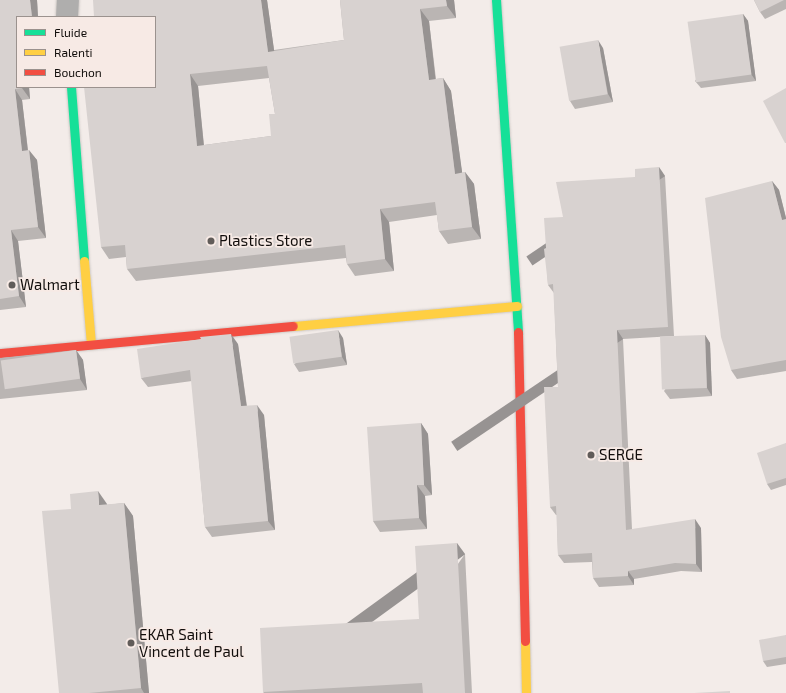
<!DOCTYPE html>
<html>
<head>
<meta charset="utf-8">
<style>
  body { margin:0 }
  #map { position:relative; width:786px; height:693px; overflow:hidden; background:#f3ece9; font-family:"Exo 2",sans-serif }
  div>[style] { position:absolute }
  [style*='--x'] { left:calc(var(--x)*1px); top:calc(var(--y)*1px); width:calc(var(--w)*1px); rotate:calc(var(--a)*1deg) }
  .roads { filter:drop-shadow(0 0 1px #cec9c6) drop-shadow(0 0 1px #cec9c6) }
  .street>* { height:22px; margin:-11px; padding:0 11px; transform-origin:11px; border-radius:11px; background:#afaead }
  .fast>* { height:9px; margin:-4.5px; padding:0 4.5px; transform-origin:4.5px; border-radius:4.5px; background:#16e098 }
  .slow>* { height:9px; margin:-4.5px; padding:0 4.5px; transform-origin:4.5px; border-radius:4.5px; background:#ffcf43 }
  .jam>* { height:9px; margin:-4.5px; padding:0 4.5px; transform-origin:4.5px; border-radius:4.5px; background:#f24e42 }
  .wall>* { inset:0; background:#bab5b3 }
  .shaded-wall>* { inset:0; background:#979392; transform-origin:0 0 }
  .building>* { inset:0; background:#d8d2d0; transform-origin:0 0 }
  .dots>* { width:11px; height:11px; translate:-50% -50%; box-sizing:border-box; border:2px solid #f7eae5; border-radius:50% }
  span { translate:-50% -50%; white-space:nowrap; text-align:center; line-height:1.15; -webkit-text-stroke:3.5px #f7eae5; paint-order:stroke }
  .poi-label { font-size:15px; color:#120e0c }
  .left { translate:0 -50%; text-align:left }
  .legend { position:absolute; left:16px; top:16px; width:140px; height:72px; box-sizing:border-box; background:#f7eae5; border:1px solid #9b928e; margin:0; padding:5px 7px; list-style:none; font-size:12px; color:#120e0c }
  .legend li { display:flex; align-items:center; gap:8px; height:20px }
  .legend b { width:20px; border:1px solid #9b928e }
</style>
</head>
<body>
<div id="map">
  <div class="roads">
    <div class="street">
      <i style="--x:67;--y:17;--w:17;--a:-87"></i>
    </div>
    <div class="fast">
      <i style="--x:496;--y:0;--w:333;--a:86.2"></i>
      <i style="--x:71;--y:87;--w:174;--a:85.7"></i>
    </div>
    <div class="slow">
      <i style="--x:84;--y:261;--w:84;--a:85.2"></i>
      <i style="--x:293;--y:326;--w:225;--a:-5.1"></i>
      <i style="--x:525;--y:641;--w:52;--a:88.9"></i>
    </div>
    <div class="jam">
      <i style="--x:518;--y:332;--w:309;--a:88.7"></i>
      <i style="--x:0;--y:353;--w:294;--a:-5.3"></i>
    </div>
  </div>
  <div class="wall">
    <i style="clip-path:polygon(0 0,37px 0,38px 17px,17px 17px,17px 87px,29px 87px,30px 99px,22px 100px,28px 150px,37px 160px,46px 238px,18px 241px,26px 307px,0 310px)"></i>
    <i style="clip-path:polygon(evenodd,93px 0,267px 0,274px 50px,344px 40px,340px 0,454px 0,456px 18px,429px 21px,436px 79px,443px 78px,451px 91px,462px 173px,465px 172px,474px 184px,481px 239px,448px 244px,439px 231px,437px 215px,389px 222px,394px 271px,355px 276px,347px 264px,346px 258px,136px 281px,127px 269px,126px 257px,109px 259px,101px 247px,155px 87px,93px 0,269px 78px,275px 114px,271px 136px,204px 145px,198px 86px,269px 78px)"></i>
    <i style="clip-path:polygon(754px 0,786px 0,786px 9px,765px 19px,760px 12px)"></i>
    <i style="clip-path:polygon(743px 14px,748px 21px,756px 81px,701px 88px,695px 81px)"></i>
    <i style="clip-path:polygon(603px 48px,613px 102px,575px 109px,570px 101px)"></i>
    <i style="clip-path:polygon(665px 176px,674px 336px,623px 339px,632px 529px,701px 528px,702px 572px,681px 571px,634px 579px,634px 585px,599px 587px,593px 578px,592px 562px,564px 563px,558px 555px,557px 515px,556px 515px,550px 507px,558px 387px,554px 293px,548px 285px,546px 248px,563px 217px,635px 177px)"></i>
    <i style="clip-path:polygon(772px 181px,779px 190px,786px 218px,786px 371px,737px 379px,731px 370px)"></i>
    <i style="clip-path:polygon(705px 335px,710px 343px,712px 396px,670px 399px,664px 391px)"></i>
    <i style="clip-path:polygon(343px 338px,347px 365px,299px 372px,294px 364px)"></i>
    <i style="clip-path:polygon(238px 344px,247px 406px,264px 415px,275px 530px,212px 537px,205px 527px,192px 381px,148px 387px,141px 378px)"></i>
    <i style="clip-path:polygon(76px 350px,83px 360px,87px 390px,0 399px,0 358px)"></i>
    <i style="clip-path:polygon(421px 423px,428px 434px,432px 495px,425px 496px,427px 529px,380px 532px,373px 521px)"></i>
    <i style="clip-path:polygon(786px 443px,786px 485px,771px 490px,767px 484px)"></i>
    <i style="clip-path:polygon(124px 503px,133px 516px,149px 693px,59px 693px,71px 509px)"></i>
    <i style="clip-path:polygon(465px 554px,472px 693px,264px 693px,263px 692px,419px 619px)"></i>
    <i style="clip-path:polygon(786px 635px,786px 664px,767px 667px,763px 661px)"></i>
  </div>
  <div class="shaded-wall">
    <i style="clip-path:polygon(30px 0,37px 0,38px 17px,32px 17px)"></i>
    <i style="clip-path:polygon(261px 0,267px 0,276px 64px,268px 52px)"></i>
    <i style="clip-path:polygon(446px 0,454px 0,456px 18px,447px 6px)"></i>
    <i style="clip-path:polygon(420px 9px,429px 21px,437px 93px,429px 80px)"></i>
    <i style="clip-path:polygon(743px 14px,748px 21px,756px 81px,751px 74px)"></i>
    <i style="clip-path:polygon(598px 40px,603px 48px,613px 102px,608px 94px)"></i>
    <i style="clip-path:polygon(190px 74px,198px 86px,205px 158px,197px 146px)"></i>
    <i style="clip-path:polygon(443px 78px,451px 91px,464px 186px,455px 174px)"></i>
    <i style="clip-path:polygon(22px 87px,29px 87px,30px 99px,22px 88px)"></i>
    <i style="clip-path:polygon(15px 89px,22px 100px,29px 161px,22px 151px)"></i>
    <i style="clip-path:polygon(29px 150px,37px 160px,46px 238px,38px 227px)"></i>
    <i style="left:659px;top:167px;width:11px;height:160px;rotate:56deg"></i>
    <i style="clip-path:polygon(465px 172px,474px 184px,481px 239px,472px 227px)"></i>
    <i style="clip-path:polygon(772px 181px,779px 190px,786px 218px,786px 225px,782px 220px)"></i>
    <i style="clip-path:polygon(380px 209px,389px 222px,394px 271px,385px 259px)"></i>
    <i style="clip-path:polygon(11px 230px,18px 241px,26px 307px,19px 296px)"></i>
    <i style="clip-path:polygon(338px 330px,343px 338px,347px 365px,342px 357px)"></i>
    <i style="left:617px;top:330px;width:11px;height:200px;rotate:56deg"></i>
    <i style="clip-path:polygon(231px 334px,238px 344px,248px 416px,241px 406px)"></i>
    <i style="clip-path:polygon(705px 335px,710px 343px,712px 396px,707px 388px)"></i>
    <i style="clip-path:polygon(76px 350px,83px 360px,87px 390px,80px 379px)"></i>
    <i style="clip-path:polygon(257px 405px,264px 415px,275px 530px,268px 521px)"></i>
    <i style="clip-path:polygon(421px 423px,428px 434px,432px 495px,424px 485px)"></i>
    <i style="clip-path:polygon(417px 485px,425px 496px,427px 529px,419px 518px)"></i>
    <i style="clip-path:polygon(98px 491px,107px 504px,109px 518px,99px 505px)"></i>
    <i style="clip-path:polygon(124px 503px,133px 516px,149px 693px,144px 693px,141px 688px)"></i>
    <i style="clip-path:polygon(695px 519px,701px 528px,702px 572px,696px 564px)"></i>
    <i style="left:457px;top:543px;width:14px;height:150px;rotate:54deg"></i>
    <i style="clip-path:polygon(628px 571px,634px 579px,634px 585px,628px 576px)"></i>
  </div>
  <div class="building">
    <i style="clip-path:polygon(0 0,30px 0,32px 17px,17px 17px,17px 87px,22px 87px,22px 88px,15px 89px,22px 151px,29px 150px,38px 227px,11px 230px,19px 296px,0 299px)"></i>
    <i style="clip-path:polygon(evenodd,93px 0,261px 0,268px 52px,344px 40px,340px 0,446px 0,447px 6px,420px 9px,429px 80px,443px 78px,455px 174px,465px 172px,472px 227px,439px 231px,435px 202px,380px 209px,385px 259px,347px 264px,345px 245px,127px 269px,125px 245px,101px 247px,84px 87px,155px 87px,155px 17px,94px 17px,93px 0,267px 66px,275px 114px,269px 114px,271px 136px,197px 146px,190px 74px,267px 66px)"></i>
    <i style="clip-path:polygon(754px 0,784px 0,760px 12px)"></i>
    <i style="left:743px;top:14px;width:61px;height:56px;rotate:82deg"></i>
    <i style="left:598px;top:40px;width:55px;height:39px;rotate:80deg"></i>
    <i style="clip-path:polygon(786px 88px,786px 143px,785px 143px,763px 101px)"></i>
    <i style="clip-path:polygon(659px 167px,668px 327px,617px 330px,626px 530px,695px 519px,696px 564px,675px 563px,628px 571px,628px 576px,593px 578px,592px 553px,558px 555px,556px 506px,550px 507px,544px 387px,558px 387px,553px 284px,548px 285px,544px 249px,546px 248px,544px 218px,563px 217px,556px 182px,635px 177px,635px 169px)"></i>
    <i style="clip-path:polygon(772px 181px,782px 220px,786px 219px,786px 360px,731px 370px,721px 337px,705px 198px)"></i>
    <i style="left:338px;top:330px;width:27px;height:49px;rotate:82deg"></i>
    <i style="clip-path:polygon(231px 334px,241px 406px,257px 405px,268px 521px,205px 527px,190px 370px,141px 378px,137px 349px,201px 339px,200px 337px)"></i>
    <i style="left:705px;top:335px;width:53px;height:45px;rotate:88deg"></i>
    <i style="left:76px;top:350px;width:29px;height:76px;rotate:82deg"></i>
    <i style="clip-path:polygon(421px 423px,424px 485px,417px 485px,419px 518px,373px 521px,367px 427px)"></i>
    <i style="clip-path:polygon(786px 443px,786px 478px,767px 484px,757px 453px)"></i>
    <i style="clip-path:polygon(98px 491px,99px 505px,124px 503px,141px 688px,89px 693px,59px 693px,42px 511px,71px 509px,70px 494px)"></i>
    <i style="clip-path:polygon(457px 543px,465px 693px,423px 693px,422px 683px,263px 692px,260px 628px,419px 619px,415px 546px)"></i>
    <i style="clip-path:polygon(786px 635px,786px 657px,763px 661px,759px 640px)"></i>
    <i style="clip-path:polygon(730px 691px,730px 693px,694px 693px)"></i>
  </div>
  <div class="dots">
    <i style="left:211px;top:241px;background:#615c59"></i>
    <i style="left:12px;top:285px;background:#615c59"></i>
    <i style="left:591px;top:455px;background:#615c59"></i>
    <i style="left:131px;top:643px;background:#615c59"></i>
  </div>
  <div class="poi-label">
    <span class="left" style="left:219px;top:241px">Plastics Store</span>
    <span class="left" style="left:20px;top:285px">Walmart</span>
    <span class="left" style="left:599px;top:455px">SERGE</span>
    <span class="left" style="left:139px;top:643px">EKAR Saint<br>Vincent de Paul</span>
  </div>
  <ul class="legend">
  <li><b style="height:5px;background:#16e098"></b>Fluide</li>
  <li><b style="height:5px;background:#ffcf43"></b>Ralenti</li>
  <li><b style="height:5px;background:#f24e42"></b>Bouchon</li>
  </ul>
</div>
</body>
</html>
